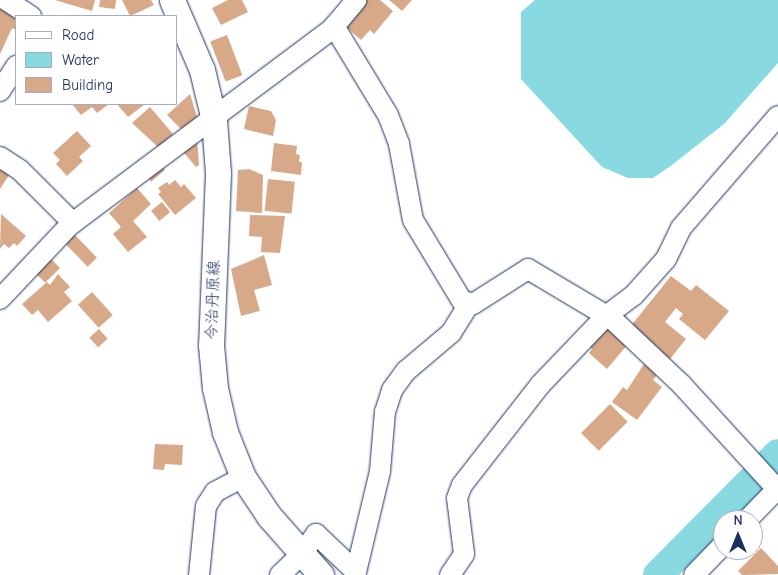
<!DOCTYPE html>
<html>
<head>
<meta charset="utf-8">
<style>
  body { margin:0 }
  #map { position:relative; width:778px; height:575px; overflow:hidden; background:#fff; font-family:"Comic Neue","Klee One",sans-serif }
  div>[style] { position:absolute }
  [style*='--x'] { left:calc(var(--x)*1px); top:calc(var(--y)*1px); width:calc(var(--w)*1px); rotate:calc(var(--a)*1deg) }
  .water>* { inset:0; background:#89dae0 }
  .river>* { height:30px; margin:-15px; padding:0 15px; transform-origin:15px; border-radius:15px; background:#89dae0 }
  .building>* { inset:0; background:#d7a989; transform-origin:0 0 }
  .roads { filter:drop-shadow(0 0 1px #1b2f5e) drop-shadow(0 0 1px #1b2f5e) }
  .minor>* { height:20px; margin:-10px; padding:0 10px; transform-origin:10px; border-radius:10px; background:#fff }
  .major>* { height:25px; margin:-12.5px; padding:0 12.5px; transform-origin:12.5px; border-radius:12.5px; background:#fff }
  span { translate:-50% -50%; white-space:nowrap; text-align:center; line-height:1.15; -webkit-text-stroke:4.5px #fff; paint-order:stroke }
  .street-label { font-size:16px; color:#1b2f5e }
  .legend { position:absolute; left:15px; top:15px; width:162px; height:90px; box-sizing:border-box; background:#fff; border:1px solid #a4acbf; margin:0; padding:6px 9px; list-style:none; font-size:15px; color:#1b2f5e }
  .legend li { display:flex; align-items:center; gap:10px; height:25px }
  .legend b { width:25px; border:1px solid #a4acbf }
  .north { position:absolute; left:713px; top:510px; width:50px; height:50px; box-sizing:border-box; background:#fff; border:1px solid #a4acbf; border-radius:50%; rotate:0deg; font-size:14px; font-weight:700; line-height:20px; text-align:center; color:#1b2f5e }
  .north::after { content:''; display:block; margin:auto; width:18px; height:22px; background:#1b2f5e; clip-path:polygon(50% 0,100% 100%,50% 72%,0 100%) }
</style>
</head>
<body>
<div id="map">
  <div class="water">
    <i style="clip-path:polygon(535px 0,778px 0,778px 63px,724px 124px,672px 165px,653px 178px,628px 178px,602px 167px,521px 79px,521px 12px)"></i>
  </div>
  <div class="river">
    <i style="--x:658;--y:575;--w:170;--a:-45.2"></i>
  </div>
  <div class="building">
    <i style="clip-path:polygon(55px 0,95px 0,92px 11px)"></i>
    <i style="clip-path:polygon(100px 0,116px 0,115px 9px,99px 7px)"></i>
    <i style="clip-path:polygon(122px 0,151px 0,154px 5px,130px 16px)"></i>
    <i style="clip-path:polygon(228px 0,242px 0,248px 12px,221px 25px,212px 8px)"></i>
    <i style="clip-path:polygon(366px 0,380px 0,393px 11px,374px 34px,370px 30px,361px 40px,344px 25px)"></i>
    <i style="clip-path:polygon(389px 0,412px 0,402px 11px)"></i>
    <i style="clip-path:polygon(0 4px,16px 16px,16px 30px,12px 28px,0 54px)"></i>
    <i style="left:227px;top:35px;width:43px;height:18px;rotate:69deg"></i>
    <i style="clip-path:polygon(190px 94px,197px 117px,181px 129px,167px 115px)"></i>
    <i style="clip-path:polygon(72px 104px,109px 104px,97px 113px,92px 107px,81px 115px)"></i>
    <i style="clip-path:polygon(117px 104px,145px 104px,128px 117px)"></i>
    <i style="clip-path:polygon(249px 106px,271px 111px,276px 120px,273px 136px,244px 129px)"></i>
    <i style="clip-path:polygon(150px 107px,173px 134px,158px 147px,132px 123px)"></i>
    <i style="clip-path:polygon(77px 131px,91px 146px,79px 157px,83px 161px,67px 176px,56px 164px,60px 160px,53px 153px)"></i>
    <i style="clip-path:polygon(197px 139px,199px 165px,196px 167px,180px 148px)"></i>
    <i style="clip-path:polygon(274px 143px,297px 146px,296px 154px,300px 155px,299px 162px,302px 162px,301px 175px,271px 171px)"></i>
    <i style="left:159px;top:163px;width:9px;height:18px;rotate:49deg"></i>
    <i style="clip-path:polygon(0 165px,11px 172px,0 189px)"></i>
    <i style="clip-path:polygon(249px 169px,263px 175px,262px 213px,236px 211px,238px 170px)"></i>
    <i style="left:268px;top:179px;width:27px;height:32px;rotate:6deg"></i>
    <i style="clip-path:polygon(175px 180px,181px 187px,184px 184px,196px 198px,175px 215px,158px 194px,161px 192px,158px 188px,167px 182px,169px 185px)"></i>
    <i style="clip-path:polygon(137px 188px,151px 204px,133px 221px,147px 237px,128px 252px,113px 234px,121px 227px,109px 213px)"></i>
    <i style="left:162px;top:202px;width:13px;height:14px;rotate:51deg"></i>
    <i style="clip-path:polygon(1px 214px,26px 236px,17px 246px,14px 243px,9px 248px,4px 244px,0 249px)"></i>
    <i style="clip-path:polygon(250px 215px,285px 216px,280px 253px,261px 252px,262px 237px,249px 236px)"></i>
    <i style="left:74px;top:234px;width:33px;height:13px;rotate:46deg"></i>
    <i style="clip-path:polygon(264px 255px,272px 285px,254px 290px,260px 311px,241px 316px,231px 269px)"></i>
    <i style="left:48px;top:256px;width:17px;height:21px;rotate:45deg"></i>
    <i style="clip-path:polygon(58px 274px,70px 287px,64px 292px,72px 301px,48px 322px,38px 310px,32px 315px,22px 304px,47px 282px,50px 285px)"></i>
    <i style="clip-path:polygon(671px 276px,691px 291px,696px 285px,729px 311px,705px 340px,679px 319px,683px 314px,676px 308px,665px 322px,686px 339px,670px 359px,630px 327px)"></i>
    <i style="left:92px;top:292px;width:31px;height:19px;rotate:48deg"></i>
    <i style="clip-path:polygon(606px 327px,628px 344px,607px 369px,589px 353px,592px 349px,589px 346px)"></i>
    <i style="left:99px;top:329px;width:13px;height:13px;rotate:48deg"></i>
    <i style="clip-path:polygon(644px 364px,657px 375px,653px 380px,662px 387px,637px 420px,612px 402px,623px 387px,627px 390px)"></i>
    <i style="left:610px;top:404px;width:25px;height:41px;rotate:45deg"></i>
    <i style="clip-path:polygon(155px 444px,183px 445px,182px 465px,165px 464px,164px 470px,153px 469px)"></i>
    <i style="clip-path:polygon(761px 548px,778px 566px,778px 574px,742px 575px,738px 571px)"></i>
  </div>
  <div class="roads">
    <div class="minor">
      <i style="--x:6;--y:0;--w:30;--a:33"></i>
      <i style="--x:334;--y:26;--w:104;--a:58.8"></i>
      <i style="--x:388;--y:115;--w:31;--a:69"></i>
      <i style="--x:399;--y:144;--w:77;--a:79.6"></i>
      <i style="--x:413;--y:220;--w:95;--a:58.8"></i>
      <i style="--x:462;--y:301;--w:11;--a:15"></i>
      <i style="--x:473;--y:304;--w:65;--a:-32.5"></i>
      <i style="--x:528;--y:269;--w:98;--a:30.8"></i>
      <i style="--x:612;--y:319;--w:95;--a:43.3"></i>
      <i style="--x:681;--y:384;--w:142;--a:47.6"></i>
      <i style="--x:0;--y:91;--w:30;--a:-57"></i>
      <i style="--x:0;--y:157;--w:24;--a:33"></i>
      <i style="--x:20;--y:170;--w:75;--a:45"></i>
      <i style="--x:0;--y:299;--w:102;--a:-46.6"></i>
      <i style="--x:70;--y:225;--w:327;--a:-36.8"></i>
      <i style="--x:332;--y:29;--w:38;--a:-50"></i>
      <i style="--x:747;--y:520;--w:45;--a:-45.9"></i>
      <i style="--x:199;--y:575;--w:69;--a:-84.2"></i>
      <i style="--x:206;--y:506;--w:17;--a:-57"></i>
      <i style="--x:215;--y:492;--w:32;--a:-28"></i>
      <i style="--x:280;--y:575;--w:29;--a:-44"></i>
      <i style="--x:301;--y:555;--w:26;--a:-54"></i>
      <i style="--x:316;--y:534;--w:55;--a:43.5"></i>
      <i style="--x:356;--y:572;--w:104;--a:-76.6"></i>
      <i style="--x:380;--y:471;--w:59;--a:-85.2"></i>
      <i style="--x:385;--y:412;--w:23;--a:-72"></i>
      <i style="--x:392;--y:390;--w:24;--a:-54"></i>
      <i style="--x:406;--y:371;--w:59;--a:-40.2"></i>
      <i style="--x:451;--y:333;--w:36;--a:-58"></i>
      <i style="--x:450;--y:575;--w:25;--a:-56"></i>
      <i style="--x:464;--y:554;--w:56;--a:-97.1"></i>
      <i style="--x:457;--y:498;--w:14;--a:-69"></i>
      <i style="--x:462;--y:485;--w:127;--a:-52"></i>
      <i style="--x:540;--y:385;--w:95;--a:-46.3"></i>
      <i style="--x:606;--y:316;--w:35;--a:-37"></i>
      <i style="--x:634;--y:295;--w:48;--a:-48.4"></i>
      <i style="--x:666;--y:259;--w:34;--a:-64"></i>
      <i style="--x:681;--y:228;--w:148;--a:-49.1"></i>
      <i style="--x:694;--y:575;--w:42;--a:-46"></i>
    </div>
    <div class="major">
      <i style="--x:172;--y:0;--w:76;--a:66.8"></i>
      <i style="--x:202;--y:70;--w:51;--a:76.5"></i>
      <i style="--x:214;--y:120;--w:53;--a:85.7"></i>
      <i style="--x:218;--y:173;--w:172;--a:92.3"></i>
      <i style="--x:211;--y:345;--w:43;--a:84.7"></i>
      <i style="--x:215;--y:388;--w:45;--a:77.2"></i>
      <i style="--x:225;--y:432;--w:48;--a:68.2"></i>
      <i style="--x:243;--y:477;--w:47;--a:56.3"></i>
      <i style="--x:269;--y:516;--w:79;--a:48.6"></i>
    </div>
  </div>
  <div class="street-label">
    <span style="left:213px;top:300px;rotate:-88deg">今治丹原線</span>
  </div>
  <ul class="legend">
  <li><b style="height:6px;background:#fff"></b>Road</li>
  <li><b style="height:14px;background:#89dae0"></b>Water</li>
  <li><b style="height:14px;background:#d7a989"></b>Building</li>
  </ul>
  <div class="north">N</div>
</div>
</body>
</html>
